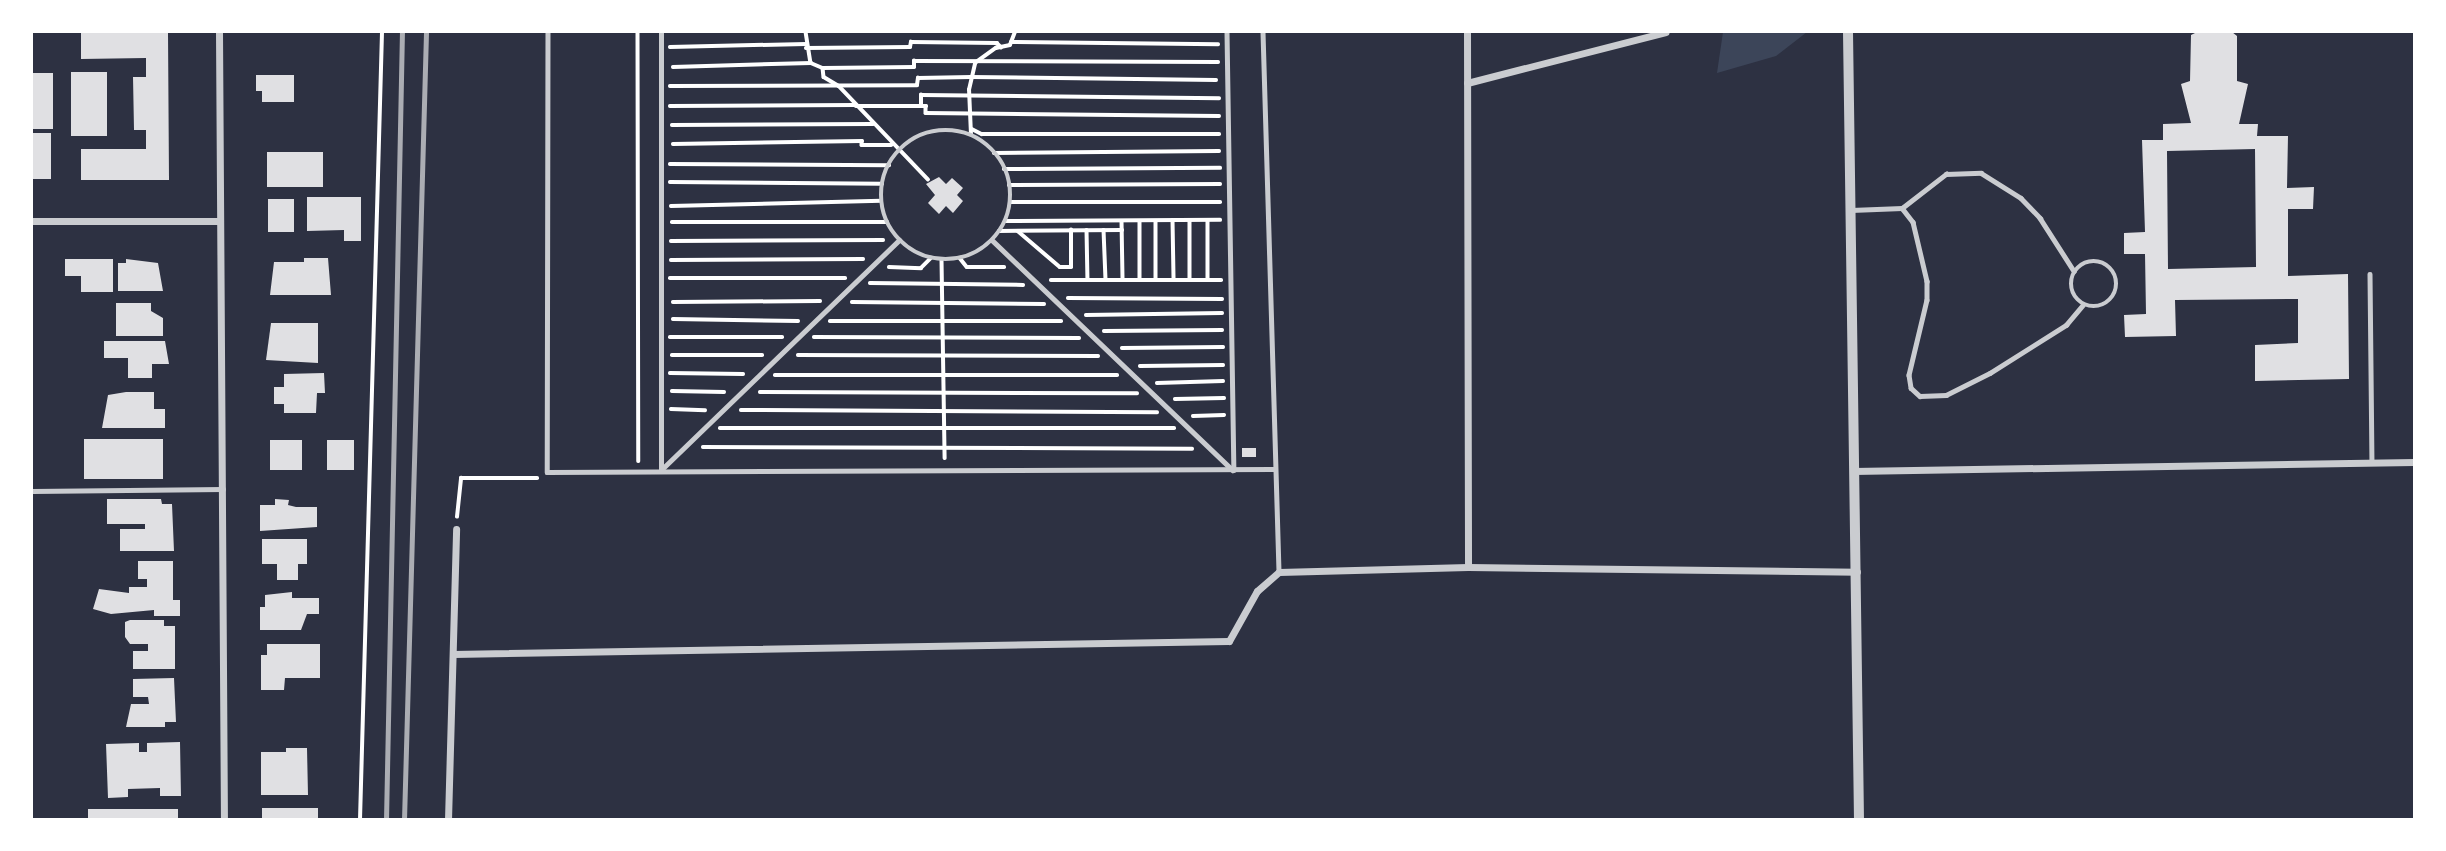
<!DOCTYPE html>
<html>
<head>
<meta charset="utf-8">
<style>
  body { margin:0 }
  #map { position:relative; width:2446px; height:851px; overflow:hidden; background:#2d3142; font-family:"Fira Sans",sans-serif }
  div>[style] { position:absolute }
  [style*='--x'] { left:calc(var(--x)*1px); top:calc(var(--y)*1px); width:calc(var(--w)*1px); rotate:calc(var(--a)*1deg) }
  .green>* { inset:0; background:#3c4559 }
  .building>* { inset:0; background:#e0e0e3; transform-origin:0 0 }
  .path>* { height:3.5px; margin:-1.75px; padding:0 1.75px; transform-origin:1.75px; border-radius:1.75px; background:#fff }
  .service>* { height:4.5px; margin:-2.25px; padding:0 2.25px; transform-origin:2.25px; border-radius:2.25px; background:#caccd0 }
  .service>.ring { margin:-2.25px; padding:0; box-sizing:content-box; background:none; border:4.5px solid #caccd0; border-radius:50% }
  .minor>* { height:7px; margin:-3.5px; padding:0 3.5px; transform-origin:3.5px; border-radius:3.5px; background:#caccd0 }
  .tertiary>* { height:10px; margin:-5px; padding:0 5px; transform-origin:5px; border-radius:5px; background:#caccd0 }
  .rail>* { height:5px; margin:-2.5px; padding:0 2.5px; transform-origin:2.5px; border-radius:2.5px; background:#abadb3 }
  span { translate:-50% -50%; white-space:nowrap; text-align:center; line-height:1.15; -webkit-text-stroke:7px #fff; paint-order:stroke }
  .frame { position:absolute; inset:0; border:33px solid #fff; pointer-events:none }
</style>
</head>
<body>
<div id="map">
  <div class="green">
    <i style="clip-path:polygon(1723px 32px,1807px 32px,1776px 56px,1717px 73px)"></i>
  </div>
  <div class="building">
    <i style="clip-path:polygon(81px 32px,168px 32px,169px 180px,81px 180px,81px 149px,146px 149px,146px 130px,134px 130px,133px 77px,146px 77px,146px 58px,81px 59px)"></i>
    <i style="clip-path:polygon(evenodd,2197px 32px,2232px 32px,2237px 36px,2237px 81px,2248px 84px,2239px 124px,2258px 124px,2257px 136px,2288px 136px,2287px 188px,2314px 187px,2313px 209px,2288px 209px,2288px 276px,2348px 274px,2349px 379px,2255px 381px,2255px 345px,2298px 343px,2298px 299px,2175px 300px,2176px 336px,2125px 337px,2124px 315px,2146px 314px,2145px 254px,2124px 254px,2124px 233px,2145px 232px,2142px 140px,2163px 140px,2163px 124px,2191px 123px,2181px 84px,2190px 81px,2191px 35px,2197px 32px,2255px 149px,2256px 267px,2168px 269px,2167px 151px,2255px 149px)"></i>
    <i style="left:71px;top:72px;width:36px;height:64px"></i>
    <i style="left:32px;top:73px;width:21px;height:56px"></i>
    <i style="clip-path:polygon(256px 75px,294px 75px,294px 102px,262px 102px,262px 91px,256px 91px)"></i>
    <i style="left:33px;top:133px;width:18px;height:46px"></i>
    <i style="left:323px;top:152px;width:35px;height:56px;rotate:90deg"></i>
    <i style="clip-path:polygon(939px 177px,946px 184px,952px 178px,963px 188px,957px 195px,963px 201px,953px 213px,946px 206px,939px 214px,928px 203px,935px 195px,926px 184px)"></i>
    <i style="clip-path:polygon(307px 197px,361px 197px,361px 241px,344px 241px,344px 230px,307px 231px)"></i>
    <i style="left:268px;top:199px;width:26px;height:33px"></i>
    <i style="clip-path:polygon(304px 258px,328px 258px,331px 295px,270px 295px,274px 262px,304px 262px)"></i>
    <i style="clip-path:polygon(65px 259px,113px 259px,113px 292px,81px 292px,81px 276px,65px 276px)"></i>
    <i style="clip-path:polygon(126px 259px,158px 263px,163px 291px,118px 291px,118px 263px,126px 263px)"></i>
    <i style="clip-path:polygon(116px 303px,151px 303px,151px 311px,163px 318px,163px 336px,116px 336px)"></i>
    <i style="clip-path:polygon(271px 323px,318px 323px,318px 363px,266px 360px)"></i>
    <i style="clip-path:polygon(104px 341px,165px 341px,169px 364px,152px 364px,152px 378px,128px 378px,128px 358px,104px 358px)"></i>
    <i style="clip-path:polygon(324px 373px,325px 393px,317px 393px,316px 413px,284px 413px,284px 404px,274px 404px,274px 387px,284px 387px,284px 374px)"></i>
    <i style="clip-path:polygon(126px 392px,154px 392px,154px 409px,165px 409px,165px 428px,102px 428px,108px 395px)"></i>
    <i style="left:84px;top:439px;width:79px;height:40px"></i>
    <i style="left:302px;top:440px;width:30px;height:32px;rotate:90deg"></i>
    <i style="left:327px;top:440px;width:27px;height:30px"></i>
    <i style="left:1242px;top:448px;width:14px;height:9px"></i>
    <i style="clip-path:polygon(107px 499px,161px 499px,162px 504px,172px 504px,174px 551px,120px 551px,120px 529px,145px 529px,145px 524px,107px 524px)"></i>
    <i style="clip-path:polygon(275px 499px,289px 500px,288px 505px,296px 507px,317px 507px,317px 527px,260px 531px,260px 505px,275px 505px)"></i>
    <i style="clip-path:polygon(262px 539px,307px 539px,307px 564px,298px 564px,298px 580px,277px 580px,277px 564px,262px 564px)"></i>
    <i style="clip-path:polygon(138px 561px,173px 561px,173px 600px,180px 600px,180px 616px,154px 616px,154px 610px,111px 614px,93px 609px,99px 589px,129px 593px,129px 587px,147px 587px,147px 579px,138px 579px)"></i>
    <i style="clip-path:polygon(292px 592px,292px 598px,319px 598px,319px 614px,307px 614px,301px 630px,260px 630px,260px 607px,265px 607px,265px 595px)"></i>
    <i style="clip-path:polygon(130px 620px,164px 620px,164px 626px,175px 626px,175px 669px,133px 669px,133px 651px,148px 651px,148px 644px,130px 644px,125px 637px,125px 622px)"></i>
    <i style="clip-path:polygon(267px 644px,320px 644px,320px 678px,285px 678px,284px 690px,261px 690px,261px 655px,267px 655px)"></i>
    <i style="clip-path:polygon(174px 678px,176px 722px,165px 722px,165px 727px,126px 727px,131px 704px,149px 704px,148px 697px,133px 697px,133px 679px)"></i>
    <i style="clip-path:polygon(180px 742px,181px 796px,160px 796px,160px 788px,128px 789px,128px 797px,108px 798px,106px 744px,139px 743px,139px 752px,147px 752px,147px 743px)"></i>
    <i style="clip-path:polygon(286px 748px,307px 748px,308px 795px,261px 795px,261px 752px,286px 752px)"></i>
    <i style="left:262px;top:808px;width:56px;height:12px"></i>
    <i style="left:88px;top:809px;width:90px;height:11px"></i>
  </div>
  <div class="path">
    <i style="--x:638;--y:32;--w:429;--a:89.9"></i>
    <i style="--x:806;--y:32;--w:31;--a:81"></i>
    <i style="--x:811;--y:63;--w:13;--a:23"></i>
    <i style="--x:823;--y:68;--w:9;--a:84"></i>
    <i style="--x:824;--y:77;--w:17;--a:31"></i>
    <i style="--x:839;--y:86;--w:129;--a:46.3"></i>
    <i style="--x:1011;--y:42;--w:207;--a:0.6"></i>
    <i style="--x:670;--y:47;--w:136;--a:-1.3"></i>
    <i style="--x:806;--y:48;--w:104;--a:-0.6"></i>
    <i style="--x:910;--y:47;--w:5;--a:-79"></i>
    <i style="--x:911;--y:42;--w:86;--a:0.7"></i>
    <i style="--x:997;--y:43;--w:6;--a:45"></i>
    <i style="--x:673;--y:67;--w:138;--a:-1.7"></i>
    <i style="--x:823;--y:68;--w:91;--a:-0.6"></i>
    <i style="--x:914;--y:67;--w:6;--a:-90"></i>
    <i style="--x:914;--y:61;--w:304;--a:0.2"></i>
    <i style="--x:670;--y:86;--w:247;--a:-0.2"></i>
    <i style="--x:917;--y:85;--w:7;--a:-82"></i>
    <i style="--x:918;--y:78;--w:53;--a:-1.1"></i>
    <i style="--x:971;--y:77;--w:245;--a:0.7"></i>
    <i style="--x:670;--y:106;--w:185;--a:-0.3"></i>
    <i style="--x:856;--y:106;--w:70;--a:0"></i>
    <i style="--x:926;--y:106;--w:7;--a:90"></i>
    <i style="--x:926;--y:113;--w:293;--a:0.6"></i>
    <i style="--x:921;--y:106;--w:11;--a:-90"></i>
    <i style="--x:921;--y:95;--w:298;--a:0.6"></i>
    <i style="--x:672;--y:125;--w:201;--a:-0.3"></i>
    <i style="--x:972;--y:129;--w:11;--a:27"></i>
    <i style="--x:982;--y:134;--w:237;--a:0"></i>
    <i style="--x:971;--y:135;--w:45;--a:-92.5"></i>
    <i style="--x:969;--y:90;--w:28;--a:-77"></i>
    <i style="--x:975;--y:63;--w:26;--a:-36"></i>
    <i style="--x:996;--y:48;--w:14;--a:-12"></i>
    <i style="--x:1010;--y:45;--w:14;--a:-69"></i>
    <i style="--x:673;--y:144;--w:189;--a:-0.9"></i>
    <i style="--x:862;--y:141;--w:4;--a:90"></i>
    <i style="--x:862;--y:145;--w:29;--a:0"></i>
    <i style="--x:994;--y:153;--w:225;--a:-0.5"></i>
    <i style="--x:670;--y:164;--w:219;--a:0.3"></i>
    <i style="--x:1004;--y:169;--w:216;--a:-0.3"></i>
    <i style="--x:670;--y:182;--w:212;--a:0.5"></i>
    <i style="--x:1009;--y:185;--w:211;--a:-0.3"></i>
    <i style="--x:1010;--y:202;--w:210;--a:0"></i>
    <i style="--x:671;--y:206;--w:210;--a:-1.4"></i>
    <i style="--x:1173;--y:220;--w:60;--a:89"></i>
    <i style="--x:1190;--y:220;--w:60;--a:90"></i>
    <i style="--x:1208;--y:220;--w:60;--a:90"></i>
    <i style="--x:1005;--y:221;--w:215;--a:-0.3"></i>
    <i style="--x:1122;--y:221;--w:58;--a:89"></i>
    <i style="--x:1140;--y:221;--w:59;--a:90"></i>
    <i style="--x:1156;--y:221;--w:59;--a:90"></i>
    <i style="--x:672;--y:222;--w:215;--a:0"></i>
    <i style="--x:1087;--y:230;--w:50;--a:88.9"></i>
    <i style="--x:1104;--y:230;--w:50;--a:87.7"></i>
    <i style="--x:999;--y:231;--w:123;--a:-0.5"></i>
    <i style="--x:1018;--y:231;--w:55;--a:40.6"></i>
    <i style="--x:1060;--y:267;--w:11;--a:0"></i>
    <i style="--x:1071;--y:267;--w:37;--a:-90"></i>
    <i style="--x:671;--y:241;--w:212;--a:-0.3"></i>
    <i style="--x:960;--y:258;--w:11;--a:52"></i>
    <i style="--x:967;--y:267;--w:37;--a:0"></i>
    <i style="--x:671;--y:260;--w:192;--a:-0.3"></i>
    <i style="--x:942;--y:260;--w:198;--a:89.1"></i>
    <i style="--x:889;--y:267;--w:32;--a:2"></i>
    <i style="--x:921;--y:268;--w:14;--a:-45"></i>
    <i style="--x:670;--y:278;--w:175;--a:0"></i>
    <i style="--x:1051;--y:280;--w:170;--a:0"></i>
    <i style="--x:870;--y:283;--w:153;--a:0.7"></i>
    <i style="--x:1068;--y:298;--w:154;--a:0.4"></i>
    <i style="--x:673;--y:302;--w:147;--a:-0.4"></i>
    <i style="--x:852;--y:302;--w:192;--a:0.6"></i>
    <i style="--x:1086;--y:315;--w:136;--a:-0.8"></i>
    <i style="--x:673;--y:319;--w:125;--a:0.9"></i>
    <i style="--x:830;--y:321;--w:231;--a:0"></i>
    <i style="--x:1104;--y:331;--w:118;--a:-0.5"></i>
    <i style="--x:670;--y:337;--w:112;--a:0"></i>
    <i style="--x:814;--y:337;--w:265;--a:0.2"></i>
    <i style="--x:1122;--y:348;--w:101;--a:-0.6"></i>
    <i style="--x:672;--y:355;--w:90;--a:0"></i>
    <i style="--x:798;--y:355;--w:300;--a:0.2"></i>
    <i style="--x:1140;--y:366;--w:83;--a:-0.7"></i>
    <i style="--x:670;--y:373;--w:73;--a:0.8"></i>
    <i style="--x:775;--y:375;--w:342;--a:0"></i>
    <i style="--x:1157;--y:383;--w:66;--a:-1.7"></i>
    <i style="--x:672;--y:391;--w:52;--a:1.1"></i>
    <i style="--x:760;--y:392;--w:377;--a:0.2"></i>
    <i style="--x:1175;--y:399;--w:49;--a:-1.2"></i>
    <i style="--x:671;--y:409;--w:34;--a:2"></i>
    <i style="--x:741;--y:410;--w:416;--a:0.3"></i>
    <i style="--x:1193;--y:416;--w:31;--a:-2"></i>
    <i style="--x:720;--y:428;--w:454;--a:0"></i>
    <i style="--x:703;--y:447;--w:489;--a:0.2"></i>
    <i style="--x:457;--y:517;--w:39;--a:-84"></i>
    <i style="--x:461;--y:478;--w:76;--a:0"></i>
    <i style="--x:360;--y:820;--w:788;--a:-88.4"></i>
  </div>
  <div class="service">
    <i style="--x:548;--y:32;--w:440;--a:90.1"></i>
    <i style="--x:547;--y:472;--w:727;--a:-0.24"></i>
    <i style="--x:1227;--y:32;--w:438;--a:89.1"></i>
    <i style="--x:1263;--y:32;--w:540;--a:88.3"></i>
    <i class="ring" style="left:881px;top:130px;width:125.5px;height:125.5px"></i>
    <i style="--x:1902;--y:208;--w:56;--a:-37.7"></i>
    <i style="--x:1946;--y:174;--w:35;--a:-2"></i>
    <i style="--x:1981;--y:173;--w:47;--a:32"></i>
    <i style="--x:2021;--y:198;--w:28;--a:46"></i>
    <i style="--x:2040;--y:218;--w:63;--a:57.3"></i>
    <i style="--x:1851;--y:210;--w:51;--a:-2.2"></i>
    <i style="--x:1902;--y:208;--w:18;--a:52"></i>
    <i style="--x:1913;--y:222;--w:61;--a:76.7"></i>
    <i style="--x:1927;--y:281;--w:19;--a:90"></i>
    <i style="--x:1927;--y:300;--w:77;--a:103.5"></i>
    <i style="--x:1909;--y:375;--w:13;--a:81"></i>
    <i style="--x:1911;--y:388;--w:12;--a:42"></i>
    <i style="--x:1920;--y:396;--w:26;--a:-2"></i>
    <i style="--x:1946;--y:395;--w:49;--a:-26.6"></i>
    <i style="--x:1990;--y:373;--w:90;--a:-32.3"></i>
    <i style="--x:2066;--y:325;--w:26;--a:-50"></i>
    <i style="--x:992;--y:240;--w:333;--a:43.7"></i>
    <i class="ring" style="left:2071px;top:261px;width:41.5px;height:41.5px"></i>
    <i style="--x:2370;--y:274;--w:188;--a:89.4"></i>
    <i style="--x:661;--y:470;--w:438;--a:-90"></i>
    <i style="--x:661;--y:470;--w:331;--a:-44"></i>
    <i style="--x:32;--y:491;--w:191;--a:-0.6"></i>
  </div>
  <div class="minor">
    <i style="--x:219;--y:32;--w:788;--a:89.64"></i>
    <i style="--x:1467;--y:32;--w:535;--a:89.89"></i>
    <i style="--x:1467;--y:83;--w:205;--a:-14.4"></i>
    <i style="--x:32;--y:221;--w:188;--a:0"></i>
    <i style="--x:1853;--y:471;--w:561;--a:-0.92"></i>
    <i style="--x:453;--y:654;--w:776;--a:-0.96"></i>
    <i style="--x:1229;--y:641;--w:57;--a:-60.8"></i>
    <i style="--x:1257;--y:591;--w:29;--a:-41"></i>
    <i style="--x:1279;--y:572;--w:189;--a:-1.5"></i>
    <i style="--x:1468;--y:567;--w:389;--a:0.7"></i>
    <i style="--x:448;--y:820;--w:291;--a:-88.4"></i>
  </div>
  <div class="tertiary">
    <i style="--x:1848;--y:32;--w:788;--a:89.2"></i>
  </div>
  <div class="rail">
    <i style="--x:386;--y:820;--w:788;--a:-88.84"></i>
    <i style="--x:404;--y:820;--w:788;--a:-88.4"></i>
  </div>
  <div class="frame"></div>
</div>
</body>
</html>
